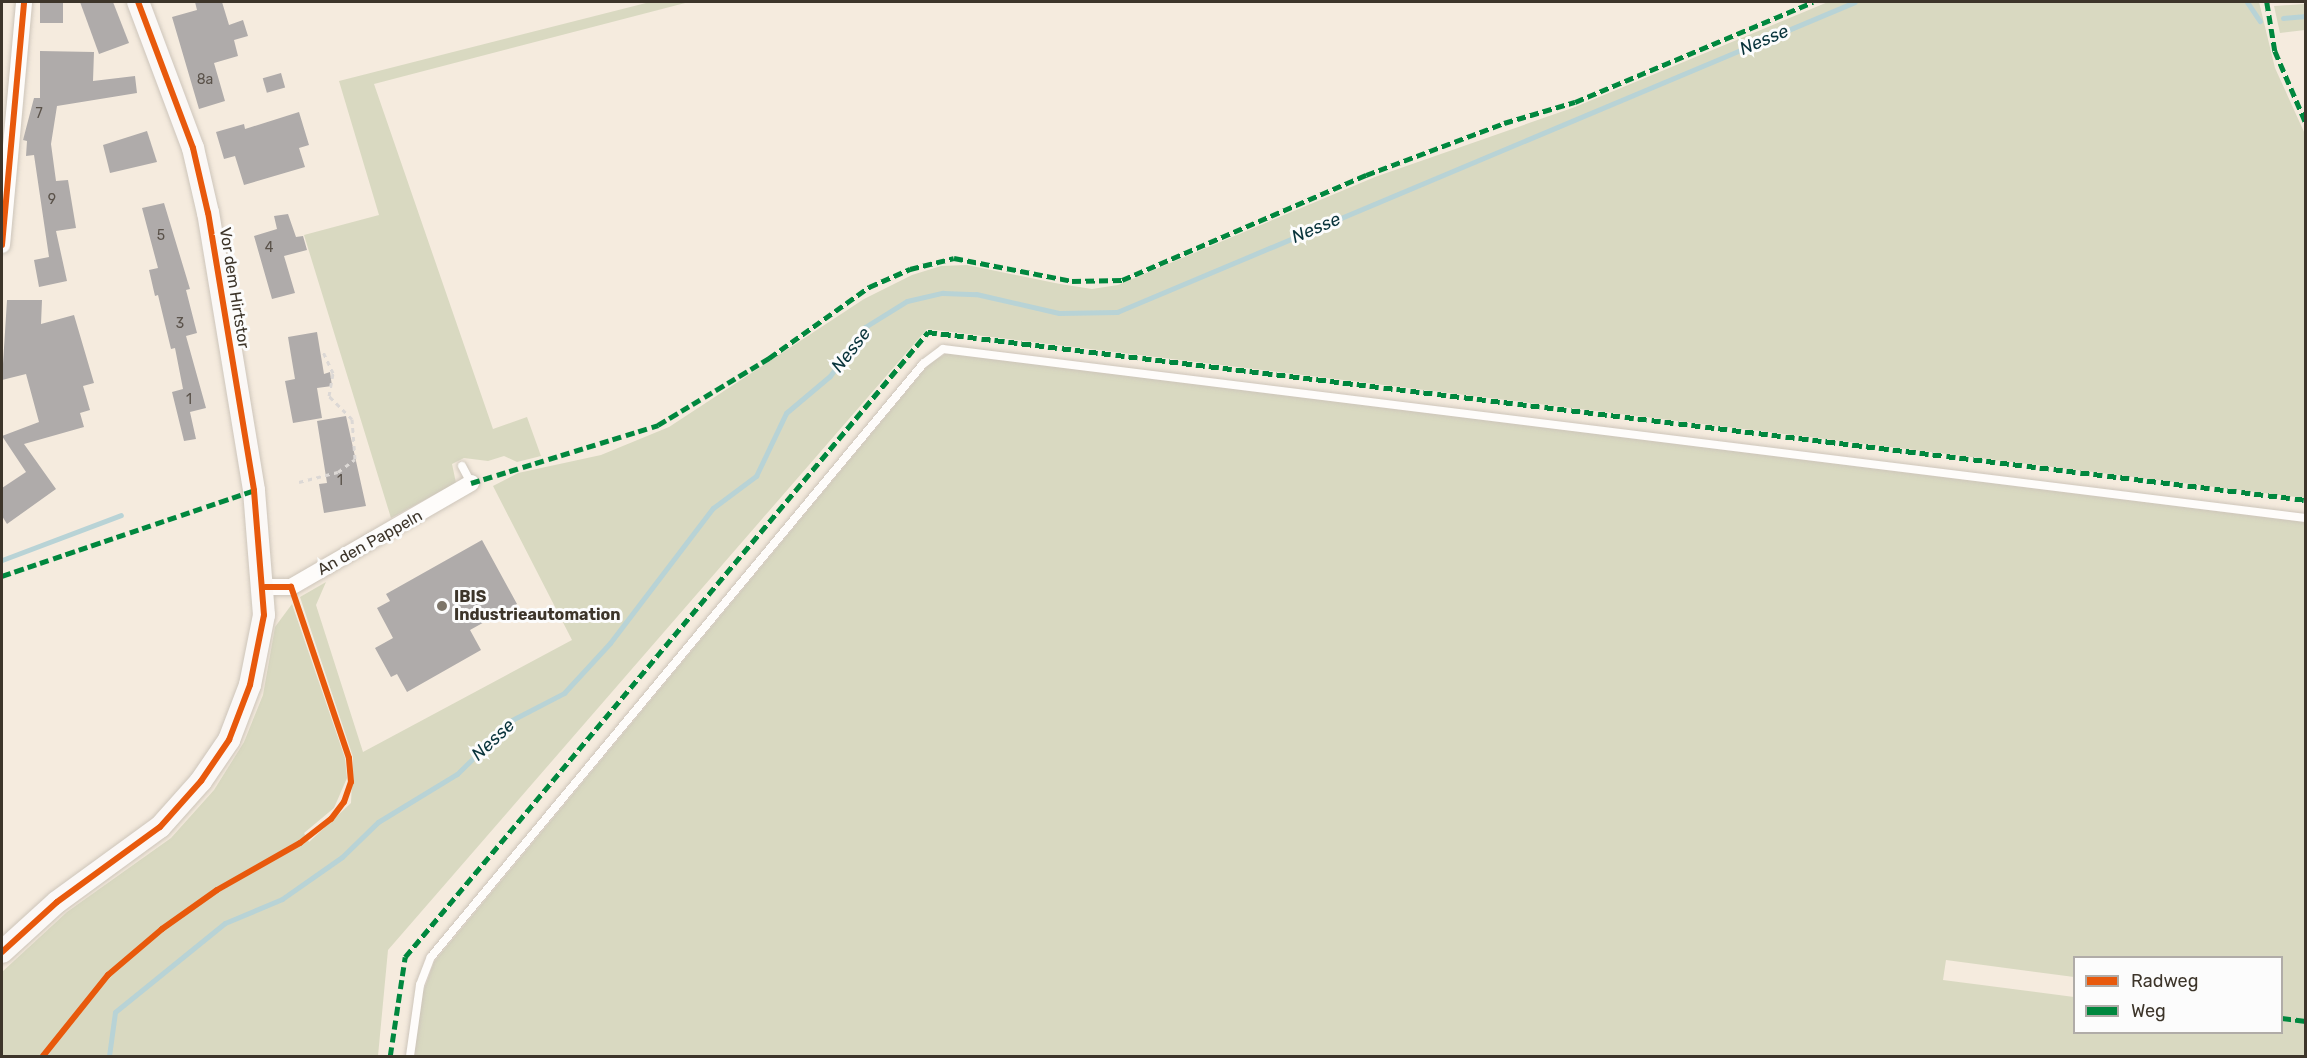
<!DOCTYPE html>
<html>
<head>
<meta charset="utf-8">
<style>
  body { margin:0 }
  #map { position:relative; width:2307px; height:1058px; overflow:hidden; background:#f5ebde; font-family:Rubik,sans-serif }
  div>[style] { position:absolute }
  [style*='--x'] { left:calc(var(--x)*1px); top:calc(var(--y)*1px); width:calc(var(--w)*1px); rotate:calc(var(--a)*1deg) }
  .green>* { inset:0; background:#d9d9c1 }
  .stream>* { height:5px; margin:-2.5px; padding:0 2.5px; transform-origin:2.5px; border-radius:2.5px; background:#b8d3d6 }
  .building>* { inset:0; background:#afabaa; transform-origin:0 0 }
  .path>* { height:3px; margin-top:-1.5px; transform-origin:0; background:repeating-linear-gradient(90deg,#dcd8d5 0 4.5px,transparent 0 9px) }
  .roads { filter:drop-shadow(0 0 2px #cdc5ba) drop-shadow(0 0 2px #cdc5ba) }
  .lane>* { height:8px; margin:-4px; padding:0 4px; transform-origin:4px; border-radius:4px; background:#fefcfa }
  .street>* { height:16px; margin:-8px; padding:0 8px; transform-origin:8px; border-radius:8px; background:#fefcfa }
  .secondary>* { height:22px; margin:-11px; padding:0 11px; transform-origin:11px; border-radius:11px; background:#fbf8f6 }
  .quiet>* { height:4.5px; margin-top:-2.25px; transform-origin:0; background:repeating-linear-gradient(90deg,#00873e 0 9px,transparent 0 13.5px) }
  .cycleway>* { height:6px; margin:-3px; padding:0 3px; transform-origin:3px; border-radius:3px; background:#e8590c }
  .dots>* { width:16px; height:16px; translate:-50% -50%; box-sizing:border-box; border:3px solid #fcfcfc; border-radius:50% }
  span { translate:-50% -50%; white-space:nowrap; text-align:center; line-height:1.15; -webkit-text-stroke:6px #fcfcfc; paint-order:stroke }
  .number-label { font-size:14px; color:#5a524a }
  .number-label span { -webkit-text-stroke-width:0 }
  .street-label { font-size:16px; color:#3d352a }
  .poi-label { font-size:16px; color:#3d352a; font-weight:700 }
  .left { translate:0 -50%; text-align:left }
  .water-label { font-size:18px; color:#08333b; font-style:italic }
  .frame { position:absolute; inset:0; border:3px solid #3d352a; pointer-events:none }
  .legend { position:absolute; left:2073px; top:956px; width:210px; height:78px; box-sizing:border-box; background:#fcfcfc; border:2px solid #b0aca8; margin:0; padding:8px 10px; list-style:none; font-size:18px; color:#3d352a }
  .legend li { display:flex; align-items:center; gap:12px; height:30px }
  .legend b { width:30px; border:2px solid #b0aca8 }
</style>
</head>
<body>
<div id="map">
  <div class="green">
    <i style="clip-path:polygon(650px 2px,689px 2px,374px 84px,493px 429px,527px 417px,541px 456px,517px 462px,504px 456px,488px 461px,464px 458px,452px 464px,456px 483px,391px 518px,304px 235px,379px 215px,339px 81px)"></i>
    <i style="clip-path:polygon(1828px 2px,2259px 2px,2275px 68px,2305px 134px,2305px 498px,927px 329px,388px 950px,378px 1056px,2px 1056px,2px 972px,67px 912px,171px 838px,214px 790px,244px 742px,263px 695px,275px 627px,292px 604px,345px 758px,347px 778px,334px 808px,304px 833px,309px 842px,351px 803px,353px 757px,300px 597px,326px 582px,316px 605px,363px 752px,572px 640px,493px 486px,518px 473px,601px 455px,669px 427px,864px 299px,912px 275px,941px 266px,967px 265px,1060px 284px,1092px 289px,1118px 285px,1375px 177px,1575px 107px)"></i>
    <i style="clip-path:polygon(2305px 4px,2305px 30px,2280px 33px,2274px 6px)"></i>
    <i style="clip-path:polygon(evenodd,947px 353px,2305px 522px,2305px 1056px,414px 1056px,422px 995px,434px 962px,930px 363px,947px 353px,2074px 958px,2282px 958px,2282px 1032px,2074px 1032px,2074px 997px,1943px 980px,1946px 960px,2074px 977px,2074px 958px)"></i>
  </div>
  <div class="stream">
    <i style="--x:2247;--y:2;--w:23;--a:56"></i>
    <i style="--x:2283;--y:18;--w:23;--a:-5"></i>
    <i style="--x:2;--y:560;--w:127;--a:-20.7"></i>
    <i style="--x:109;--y:1056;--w:44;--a:-82.2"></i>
    <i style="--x:115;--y:1012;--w:141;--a:-39"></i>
    <i style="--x:225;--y:923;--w:62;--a:-22.8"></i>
    <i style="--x:282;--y:899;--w:73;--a:-35"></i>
    <i style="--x:342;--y:857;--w:50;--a:-44.2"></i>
    <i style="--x:378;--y:822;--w:92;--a:-31.3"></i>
    <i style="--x:457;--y:774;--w:77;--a:-44.5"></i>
    <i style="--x:512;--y:720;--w:59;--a:-27.4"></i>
    <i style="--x:564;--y:693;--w:68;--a:-47.4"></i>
    <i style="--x:610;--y:643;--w:170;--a:-52.7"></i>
    <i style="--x:713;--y:508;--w:54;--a:-36.7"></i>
    <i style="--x:756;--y:476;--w:70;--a:-64.5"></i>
    <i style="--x:786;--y:413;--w:57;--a:-40.1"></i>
    <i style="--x:830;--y:376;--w:60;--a:-54.5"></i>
    <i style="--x:865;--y:327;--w:49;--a:-31.8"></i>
    <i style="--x:907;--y:301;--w:37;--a:-13"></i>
    <i style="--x:943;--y:293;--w:33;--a:2"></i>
    <i style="--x:976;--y:294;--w:85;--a:12.9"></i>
    <i style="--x:1059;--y:313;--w:58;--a:-1"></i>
    <i style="--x:1117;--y:312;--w:800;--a:-22.79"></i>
  </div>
  <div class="building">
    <i style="left:40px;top:2px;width:23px;height:21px"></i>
    <i style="clip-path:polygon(80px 2px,113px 2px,129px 43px,99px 54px)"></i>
    <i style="clip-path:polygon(195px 2px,222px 2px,229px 25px,243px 20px,248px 36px,234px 40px,238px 56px,214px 63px,225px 101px,199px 109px,172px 17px,197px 10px)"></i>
    <i style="clip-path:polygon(40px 51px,94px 52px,93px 81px,135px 76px,137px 93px,57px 106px,51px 144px,56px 181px,68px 180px,76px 228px,56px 231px,67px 281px,39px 287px,34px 260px,49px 257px,34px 155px,26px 156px,27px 141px,23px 140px,34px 98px,40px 98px)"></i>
    <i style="left:281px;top:73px;width:15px;height:19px;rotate:74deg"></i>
    <i style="clip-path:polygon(299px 112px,309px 145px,299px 148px,305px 167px,244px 185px,235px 156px,224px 159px,216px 132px,244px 124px,245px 129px)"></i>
    <i style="clip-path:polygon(147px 131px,157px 162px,110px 173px,103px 145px)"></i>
    <i style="clip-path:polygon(164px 203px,190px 289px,186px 290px,197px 333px,186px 336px,206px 408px,190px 412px,196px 439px,184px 441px,172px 392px,183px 389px,175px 348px,171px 349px,158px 295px,155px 296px,149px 270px,158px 268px,142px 208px)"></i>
    <i style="clip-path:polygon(288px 214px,296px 237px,303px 236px,307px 250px,284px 256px,295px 293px,272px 299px,254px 236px,277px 229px,274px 216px)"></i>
    <i style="clip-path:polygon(7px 300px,42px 300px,41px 324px,74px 315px,94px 383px,83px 386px,90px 410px,80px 413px,84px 427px,24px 444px,56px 489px,7px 524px,2px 516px,2px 488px,26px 472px,2px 436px,39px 422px,26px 374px,2px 380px)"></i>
    <i style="clip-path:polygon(317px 332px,324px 374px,330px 372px,332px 386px,317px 388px,322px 418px,293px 423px,285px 381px,295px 379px,288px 337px)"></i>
    <i style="clip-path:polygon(346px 416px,366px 506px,324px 513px,319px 484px,327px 483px,317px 421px)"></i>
    <i style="clip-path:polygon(482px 540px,517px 604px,470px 630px,481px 650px,407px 692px,397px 674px,391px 677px,375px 648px,393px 638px,377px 608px,390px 601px,386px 594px)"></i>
  </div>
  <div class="path">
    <i style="--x:299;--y:482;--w:40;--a:-14.4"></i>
    <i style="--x:338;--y:472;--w:21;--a:-37"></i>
    <i style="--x:355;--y:459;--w:40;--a:-94.3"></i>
    <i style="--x:352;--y:419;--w:33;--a:-135"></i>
    <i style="--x:329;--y:396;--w:23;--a:-80"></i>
    <i style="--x:333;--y:373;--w:23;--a:-115"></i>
  </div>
  <div class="roads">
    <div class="lane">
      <i style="--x:462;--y:466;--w:19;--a:62"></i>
      <i style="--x:410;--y:1056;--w:72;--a:-82"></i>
      <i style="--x:420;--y:985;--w:30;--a:-69"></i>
      <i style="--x:431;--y:957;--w:771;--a:-50.32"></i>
      <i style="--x:923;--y:364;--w:25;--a:-37"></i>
      <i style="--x:943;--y:349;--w:1373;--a:7.07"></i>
    </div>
    <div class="street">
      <i style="--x:2;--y:245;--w:244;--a:-84.8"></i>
      <i style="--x:265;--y:587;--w:26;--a:0"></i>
      <i style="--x:291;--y:587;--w:208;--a:-30"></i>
    </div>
    <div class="secondary">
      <i style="--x:2;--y:952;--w:74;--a:-42.3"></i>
      <i style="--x:57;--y:902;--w:127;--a:-36.1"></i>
      <i style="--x:160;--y:827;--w:62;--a:-48.3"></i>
      <i style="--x:201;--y:781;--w:50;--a:-55.7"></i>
      <i style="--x:229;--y:740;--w:59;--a:-69.1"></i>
      <i style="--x:250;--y:685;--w:71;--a:-78.7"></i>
      <i style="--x:264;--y:615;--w:125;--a:-94.6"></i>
      <i style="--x:254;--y:490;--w:281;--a:-99.4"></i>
      <i style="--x:208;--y:213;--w:67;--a:-103"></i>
      <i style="--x:193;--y:148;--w:156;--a:-110.6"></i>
    </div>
  </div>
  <div class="quiet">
    <i style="--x:2267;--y:2;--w:50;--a:80.7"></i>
    <i style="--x:2275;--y:51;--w:78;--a:66.7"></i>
    <i style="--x:471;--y:483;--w:196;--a:-17.2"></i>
    <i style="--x:658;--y:425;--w:130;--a:-31.1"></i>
    <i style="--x:769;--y:358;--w:123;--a:-35.4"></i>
    <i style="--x:869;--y:287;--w:45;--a:-23.7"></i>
    <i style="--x:910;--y:269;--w:45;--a:-14"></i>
    <i style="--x:954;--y:258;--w:120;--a:11"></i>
    <i style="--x:1072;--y:281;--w:50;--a:-1.1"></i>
    <i style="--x:1122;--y:280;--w:266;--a:-23.3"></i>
    <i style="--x:1366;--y:175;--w:147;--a:-20.6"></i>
    <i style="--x:1504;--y:123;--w:74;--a:-16.5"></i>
    <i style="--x:1575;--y:102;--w:258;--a:-22.8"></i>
    <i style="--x:2;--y:576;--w:266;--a:-18.8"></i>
    <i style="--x:2282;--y:1018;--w:24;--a:7"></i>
    <i style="--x:390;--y:1056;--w:100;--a:-81.4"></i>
    <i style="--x:405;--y:957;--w:815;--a:-50.08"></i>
    <i style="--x:928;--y:332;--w:1388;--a:6.95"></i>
  </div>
  <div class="cycleway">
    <i style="--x:2;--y:245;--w:244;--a:-84.8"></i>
    <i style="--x:2;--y:952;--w:74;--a:-42.3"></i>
    <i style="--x:57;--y:902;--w:127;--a:-36.1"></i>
    <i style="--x:160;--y:827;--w:62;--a:-48.3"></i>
    <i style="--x:201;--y:781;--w:50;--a:-55.7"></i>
    <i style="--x:229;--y:740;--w:59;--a:-69.1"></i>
    <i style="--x:250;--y:685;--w:71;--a:-78.7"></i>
    <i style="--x:264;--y:615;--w:125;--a:-94.6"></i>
    <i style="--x:254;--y:490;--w:281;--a:-99.4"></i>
    <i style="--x:208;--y:213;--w:67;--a:-103"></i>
    <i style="--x:193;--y:148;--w:156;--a:-110.6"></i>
    <i style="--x:43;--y:1056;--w:104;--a:-51.3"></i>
    <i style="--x:108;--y:975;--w:71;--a:-40.4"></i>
    <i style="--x:162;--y:929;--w:67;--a:-35.3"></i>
    <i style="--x:217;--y:890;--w:95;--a:-29.5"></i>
    <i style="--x:300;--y:843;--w:39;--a:-38"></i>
    <i style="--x:331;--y:819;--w:21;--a:-53"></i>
    <i style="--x:344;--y:802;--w:21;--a:-71"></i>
    <i style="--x:351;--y:782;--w:24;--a:-95"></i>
    <i style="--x:349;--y:758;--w:181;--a:-108.7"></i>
    <i style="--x:291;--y:587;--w:26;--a:180"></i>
  </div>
  <div class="dots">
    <i style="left:442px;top:606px;background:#7d7569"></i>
  </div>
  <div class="number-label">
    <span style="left:205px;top:80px">8a</span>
    <span style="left:39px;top:114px">7</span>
    <span style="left:52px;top:200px">9</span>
    <span style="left:161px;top:236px">5</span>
    <span style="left:269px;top:248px">4</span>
    <span style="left:180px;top:324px">3</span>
    <span style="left:189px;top:400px">1</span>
    <span style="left:340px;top:481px">1</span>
  </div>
  <div class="street-label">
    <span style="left:234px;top:288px;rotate:81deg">Vor dem Hirtstor</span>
    <span style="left:370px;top:543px;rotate:-29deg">An den Pappeln</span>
  </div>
  <div class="poi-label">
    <span class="left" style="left:454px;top:606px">IBIS<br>Industrieautomation</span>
  </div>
  <div class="water-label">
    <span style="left:1764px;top:40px;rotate:-23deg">Nesse</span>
    <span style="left:1316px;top:228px;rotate:-23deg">Nesse</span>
    <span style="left:851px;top:350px;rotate:-52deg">Nesse</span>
    <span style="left:493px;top:740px;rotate:-43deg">Nesse</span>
  </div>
  <div class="frame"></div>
  <ul class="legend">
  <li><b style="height:8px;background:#e8590c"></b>Radweg</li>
  <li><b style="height:8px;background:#00873e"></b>Weg</li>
  </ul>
</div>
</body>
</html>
